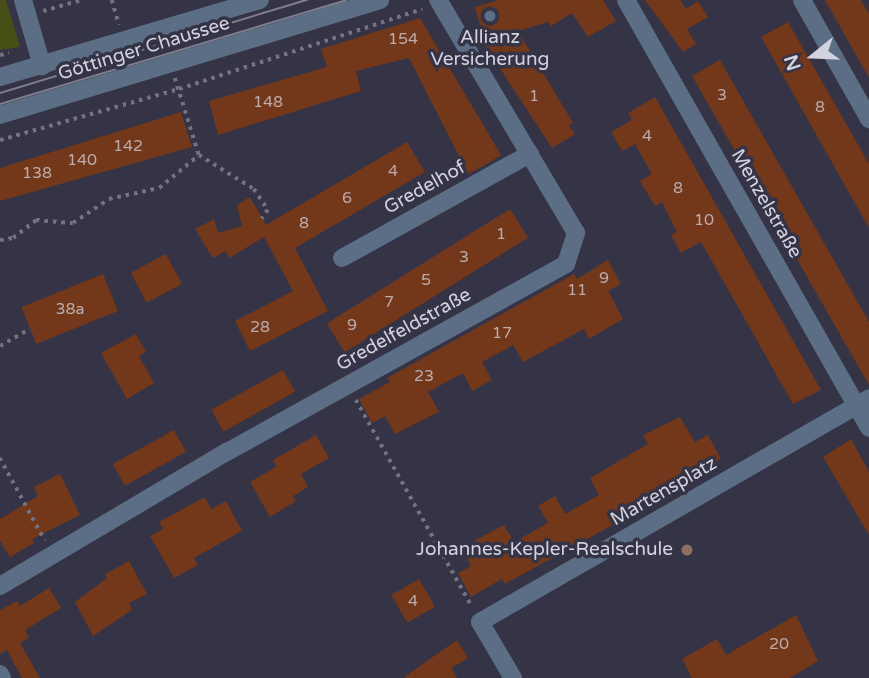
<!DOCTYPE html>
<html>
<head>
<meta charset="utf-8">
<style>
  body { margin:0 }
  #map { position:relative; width:869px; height:678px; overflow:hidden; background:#343446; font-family:"Varela Round",sans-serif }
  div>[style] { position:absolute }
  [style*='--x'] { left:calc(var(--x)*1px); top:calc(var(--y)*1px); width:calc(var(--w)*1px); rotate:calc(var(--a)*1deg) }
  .green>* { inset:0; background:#484f16 }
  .building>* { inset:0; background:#733719; transform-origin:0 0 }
  .path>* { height:3.5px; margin-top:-1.75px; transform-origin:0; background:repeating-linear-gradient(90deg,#727282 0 3.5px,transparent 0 8.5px) }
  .minor>* { height:18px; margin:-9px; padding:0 9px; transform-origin:9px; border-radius:9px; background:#5c6e85 }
  .tram>* { height:2px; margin:-1px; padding:0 1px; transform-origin:1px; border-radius:1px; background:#7e7e8d }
  .dots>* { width:19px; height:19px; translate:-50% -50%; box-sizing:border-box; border:4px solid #343446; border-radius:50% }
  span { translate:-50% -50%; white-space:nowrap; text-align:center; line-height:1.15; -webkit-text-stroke:7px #343446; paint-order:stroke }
  .number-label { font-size:16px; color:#bbacae }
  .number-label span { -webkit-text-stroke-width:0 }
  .poi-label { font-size:19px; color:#d3d3df }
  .right { translate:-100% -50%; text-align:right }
  .street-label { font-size:19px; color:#d3d3df }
  .north { position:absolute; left:778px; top:21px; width:70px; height:70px; -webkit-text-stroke:5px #343446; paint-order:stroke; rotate:252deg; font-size:19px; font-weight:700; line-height:28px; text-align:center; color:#d3d3df }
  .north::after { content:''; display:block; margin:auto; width:24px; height:32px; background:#d3d3df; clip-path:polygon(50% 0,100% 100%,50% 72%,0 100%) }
</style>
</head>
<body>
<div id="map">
  <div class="green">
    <i style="clip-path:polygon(0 0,6px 0,20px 47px,0 50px)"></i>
  </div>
  <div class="building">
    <i style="clip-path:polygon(499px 0,603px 0,616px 21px,588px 37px,572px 13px,551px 26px,548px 22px,518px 31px,573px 123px,569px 125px,575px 134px,552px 148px,486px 47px,475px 7px)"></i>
    <i style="clip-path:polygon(645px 0,680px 0,686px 9px,698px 1px,708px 17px,687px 29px,696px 44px,683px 52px)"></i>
    <i style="clip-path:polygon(825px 0,861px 0,869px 14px,869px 78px)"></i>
    <i style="clip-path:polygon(420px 18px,501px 155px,487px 164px,468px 174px,409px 58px,356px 71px,361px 91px,218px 135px,209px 101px,327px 67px,321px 49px)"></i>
    <i style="clip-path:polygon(788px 22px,869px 164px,869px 228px,761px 37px)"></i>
    <i style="clip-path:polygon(720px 60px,869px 322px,869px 385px,692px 76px)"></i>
    <i style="clip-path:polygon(655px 97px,821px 390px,793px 404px,701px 242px,681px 253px,671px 235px,677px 232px,662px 202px,655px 206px,640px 181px,652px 174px,635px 144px,622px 151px,611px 132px,632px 120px,628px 113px)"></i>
    <i style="clip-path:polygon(181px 112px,192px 147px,0 201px,0 168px)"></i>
    <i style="clip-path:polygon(407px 142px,425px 172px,295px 248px,328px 311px,250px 351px,235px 321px,293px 291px,264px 237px,229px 258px,225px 251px,213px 258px,195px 229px,214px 219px,218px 233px,242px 226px,237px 205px,250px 197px,266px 225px)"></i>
    <i style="left:510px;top:209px;width:34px;height:216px;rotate:58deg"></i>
    <i style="left:166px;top:254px;width:34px;height:40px;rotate:62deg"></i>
    <i style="clip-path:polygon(608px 260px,621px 284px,608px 291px,623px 319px,589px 339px,584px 329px,523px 362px,513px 345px,482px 362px,492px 380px,472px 391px,463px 373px,428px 392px,439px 412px,395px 434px,385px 416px,372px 423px,359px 399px,390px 382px,387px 378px,574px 274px,577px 279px)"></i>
    <i style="left:103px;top:274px;width:40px;height:88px;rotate:68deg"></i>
    <i style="clip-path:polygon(136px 334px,146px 352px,139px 356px,154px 383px,127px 399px,101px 353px)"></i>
    <i style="left:283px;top:370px;width:25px;height:82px;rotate:61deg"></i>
    <i style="clip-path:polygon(680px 417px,695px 442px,708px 435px,721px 459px,689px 476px,692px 481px,589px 538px,505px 584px,502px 579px,471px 597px,458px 573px,471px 566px,461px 548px,504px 525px,514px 542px,532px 532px,548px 523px,538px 506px,555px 496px,565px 514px,599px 495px,590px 478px,648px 444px,643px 435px)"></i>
    <i style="left:174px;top:430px;width:25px;height:70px;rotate:61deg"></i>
    <i style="clip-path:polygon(316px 435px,329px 458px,301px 474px,308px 487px,293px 496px,296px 501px,270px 517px,250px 482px,276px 467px,273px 460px)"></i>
    <i style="clip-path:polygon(851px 439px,869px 472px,869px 535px,823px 457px)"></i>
    <i style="clip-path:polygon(60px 474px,80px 515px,32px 539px,34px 543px,10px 557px,0 541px,0 519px,38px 496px,34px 487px)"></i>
    <i style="clip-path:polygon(205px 497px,211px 509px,226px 501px,242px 531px,194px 558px,198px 565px,174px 578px,150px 536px,163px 529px,159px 522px)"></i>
    <i style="clip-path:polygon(129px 561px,147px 594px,129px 603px,132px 610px,93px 636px,75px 602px,107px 578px,105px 574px)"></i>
    <i style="left:419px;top:579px;width:32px;height:32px;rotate:60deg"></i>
    <i style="clip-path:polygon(49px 588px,61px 608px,25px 630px,29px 638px,20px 643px,40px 678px,22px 678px,7px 650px,0 654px,0 610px,17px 601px,20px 606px)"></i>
    <i style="clip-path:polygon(796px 615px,818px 661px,790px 678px,692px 678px,682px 659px,717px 639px,726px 655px)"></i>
    <i style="clip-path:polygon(457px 640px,468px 658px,451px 668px,457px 678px,403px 678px)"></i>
  </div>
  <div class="path">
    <i style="--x:112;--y:0;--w:26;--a:74"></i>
    <i style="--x:43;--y:11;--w:40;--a:-16"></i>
    <i style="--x:0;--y:55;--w:9;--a:-13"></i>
    <i style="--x:175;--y:78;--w:81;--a:72.7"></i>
    <i style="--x:199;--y:155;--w:65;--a:31.7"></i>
    <i style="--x:254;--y:189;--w:25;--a:56"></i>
    <i style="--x:268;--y:210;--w:11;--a:124"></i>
    <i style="--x:0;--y:140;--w:186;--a:-15.9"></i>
    <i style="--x:179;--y:89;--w:256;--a:-18.2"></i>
    <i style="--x:0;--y:240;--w:13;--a:-9"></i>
    <i style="--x:13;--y:238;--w:29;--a:-38"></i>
    <i style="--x:36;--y:220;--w:37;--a:5"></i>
    <i style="--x:73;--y:223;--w:43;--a:-33.7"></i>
    <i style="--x:109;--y:199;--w:51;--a:-12.4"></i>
    <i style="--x:159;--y:188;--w:52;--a:-39.5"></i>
    <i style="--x:0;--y:346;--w:34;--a:-30"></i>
    <i style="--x:356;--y:400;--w:237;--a:60.7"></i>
    <i style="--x:0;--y:458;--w:94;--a:61.5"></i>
  </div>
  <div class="minor">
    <i style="--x:23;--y:0;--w:69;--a:73.9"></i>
    <i style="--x:626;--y:0;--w:492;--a:60.4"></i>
    <i style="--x:802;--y:0;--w:137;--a:60.6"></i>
    <i style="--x:0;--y:77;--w:271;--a:-16.5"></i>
    <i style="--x:0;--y:115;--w:397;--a:-16.8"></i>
    <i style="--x:342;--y:258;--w:215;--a:-29"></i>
    <i style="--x:0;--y:586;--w:264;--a:-30.6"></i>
    <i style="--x:227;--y:452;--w:388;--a:-29"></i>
    <i style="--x:566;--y:264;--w:33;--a:-72"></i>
    <i style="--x:576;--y:233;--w:271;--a:-120.6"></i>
    <i style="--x:0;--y:674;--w:4;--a:63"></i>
    <i style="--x:513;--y:678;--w:65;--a:-120.5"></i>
    <i style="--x:480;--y:622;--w:449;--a:-29.9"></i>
  </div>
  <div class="tram">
    <i style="--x:0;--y:93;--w:321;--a:-16.9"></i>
    <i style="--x:0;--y:104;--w:361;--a:-16.7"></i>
  </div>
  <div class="dots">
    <i style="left:490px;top:16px;background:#5c6f8a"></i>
    <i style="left:687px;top:550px;background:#8d6e63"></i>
  </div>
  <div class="number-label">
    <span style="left:403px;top:39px">154</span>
    <span style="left:722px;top:95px">3</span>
    <span style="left:534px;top:96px">1</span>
    <span style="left:268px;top:102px">148</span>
    <span style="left:820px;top:107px">8</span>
    <span style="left:647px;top:136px">4</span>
    <span style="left:128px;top:146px">142</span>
    <span style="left:82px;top:160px">140</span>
    <span style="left:393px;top:171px">4</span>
    <span style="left:37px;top:173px">138</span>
    <span style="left:678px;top:188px">8</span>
    <span style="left:347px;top:198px">6</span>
    <span style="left:704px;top:220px">10</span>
    <span style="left:304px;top:223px">8</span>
    <span style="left:501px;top:234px">1</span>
    <span style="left:464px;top:257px">3</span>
    <span style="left:604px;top:278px">9</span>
    <span style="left:426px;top:280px">5</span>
    <span style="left:577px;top:290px">11</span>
    <span style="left:389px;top:302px">7</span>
    <span style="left:70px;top:309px">38a</span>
    <span style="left:352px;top:325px">9</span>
    <span style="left:260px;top:327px">28</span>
    <span style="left:502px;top:333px">17</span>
    <span style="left:424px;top:376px">23</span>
    <span style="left:413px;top:601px">4</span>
    <span style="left:779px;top:644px">20</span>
  </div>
  <div class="poi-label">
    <span style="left:490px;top:49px">Allianz<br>Versicherung</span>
    <span class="right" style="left:673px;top:550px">Johannes-Kepler-Realschule</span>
  </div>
  <div class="street-label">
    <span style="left:144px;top:49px;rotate:-17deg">Göttinger Chaussee</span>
    <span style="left:425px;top:188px;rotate:-29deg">Gredelhof</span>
    <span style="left:766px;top:204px;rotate:60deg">Menzelstraße</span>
    <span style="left:404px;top:330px;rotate:-29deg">Gredelfeldstraße</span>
    <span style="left:664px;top:492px;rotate:-30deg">Martensplatz</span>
  </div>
  <div class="north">N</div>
</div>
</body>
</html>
